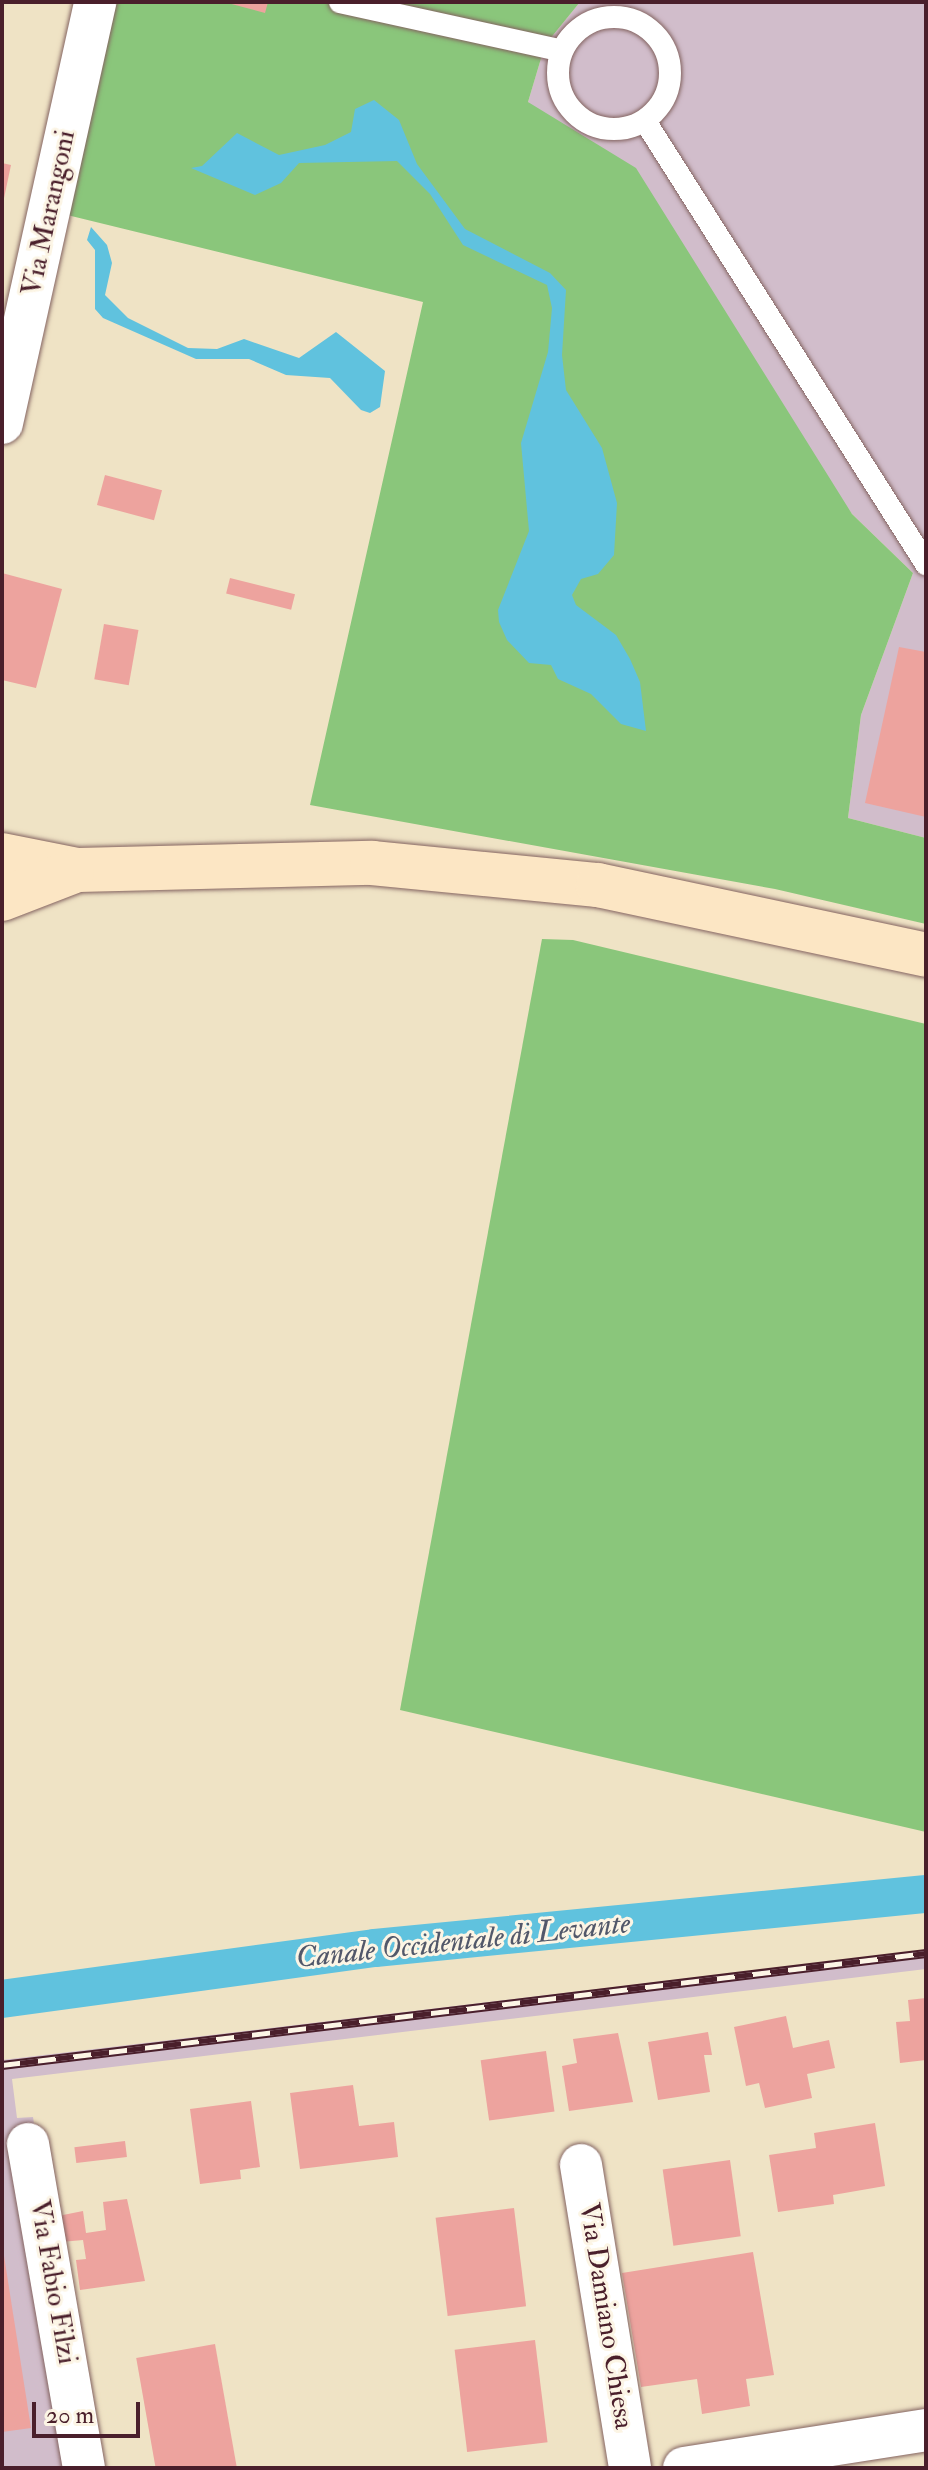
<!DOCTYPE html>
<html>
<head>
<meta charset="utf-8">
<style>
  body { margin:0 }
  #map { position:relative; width:928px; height:2470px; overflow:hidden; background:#efe3c5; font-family:"IM FELL Double Pica",serif }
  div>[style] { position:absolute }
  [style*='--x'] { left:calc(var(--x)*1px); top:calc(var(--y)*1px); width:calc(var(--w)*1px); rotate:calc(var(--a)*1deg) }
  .industrial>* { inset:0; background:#d1bdcb }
  .green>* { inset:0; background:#8ac67b }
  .water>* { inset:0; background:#60c2de }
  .canal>* { height:38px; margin:-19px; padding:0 19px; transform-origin:19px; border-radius:19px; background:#60c2de }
  .building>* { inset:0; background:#eda39e; transform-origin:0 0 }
  .roads { filter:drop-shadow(0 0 2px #846461) drop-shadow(0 0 2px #846461) }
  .service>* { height:22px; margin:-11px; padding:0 11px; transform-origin:11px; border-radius:11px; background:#fff }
  .service>.ring { margin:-11px; padding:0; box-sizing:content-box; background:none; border:22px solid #fff; border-radius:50% }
  .minor>* { height:42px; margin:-21px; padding:0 21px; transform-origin:21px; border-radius:21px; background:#fff }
  .secondary>* { height:44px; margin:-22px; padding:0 22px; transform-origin:22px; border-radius:22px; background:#fce6c4 }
  .rail>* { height:9px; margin-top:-4.5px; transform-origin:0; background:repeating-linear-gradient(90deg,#fcf5e5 0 18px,#4a1f2b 0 36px); box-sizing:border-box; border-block:2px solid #4a1f2b }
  span { translate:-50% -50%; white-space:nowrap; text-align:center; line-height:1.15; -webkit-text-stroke:6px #fcf5e5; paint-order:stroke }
  .street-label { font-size:28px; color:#4a1f2b }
  .water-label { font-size:30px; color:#52586a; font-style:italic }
  .frame { position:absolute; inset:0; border:4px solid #4a1f2b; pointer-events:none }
  .scale { position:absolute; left:32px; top:2402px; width:108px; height:36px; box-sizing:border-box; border:4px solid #4a1f2b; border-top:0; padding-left:10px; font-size:24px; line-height:28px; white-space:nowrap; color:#4a1f2b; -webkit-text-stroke:6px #fcf5e5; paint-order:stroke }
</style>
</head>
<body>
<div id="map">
  <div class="industrial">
    <i style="clip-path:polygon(580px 2px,926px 2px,926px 838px,848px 818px,861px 715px,913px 573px,852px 514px,528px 102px,545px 45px)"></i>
    <i style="clip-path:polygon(926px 1950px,926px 1969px,12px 2079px,17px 2118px,33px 2117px,85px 2468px,2px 2468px,2px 2060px)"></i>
  </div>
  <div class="green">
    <i style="clip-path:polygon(114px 2px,580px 2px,545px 45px,528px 102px,636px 168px,852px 514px,913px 573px,861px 715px,848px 818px,926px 838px,926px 924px,775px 889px,310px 805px,423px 302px,59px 213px)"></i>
    <i style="clip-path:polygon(542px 939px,573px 940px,926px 1024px,926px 1832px,400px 1710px)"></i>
  </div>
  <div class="water">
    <i style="clip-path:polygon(374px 100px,399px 120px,417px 164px,465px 229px,550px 273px,566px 290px,562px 355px,566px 390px,602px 448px,617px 503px,614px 555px,598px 574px,581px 579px,572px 595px,576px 605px,616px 635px,630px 659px,640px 682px,646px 731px,621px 724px,591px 694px,558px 679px,551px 665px,529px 663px,507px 640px,499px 622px,498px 610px,529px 531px,521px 443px,548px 352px,552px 308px,547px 285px,463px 245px,430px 194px,397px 161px,299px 163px,281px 183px,255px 195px,191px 168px,202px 166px,237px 133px,279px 155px,325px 145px,351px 132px,355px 109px)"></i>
    <i style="clip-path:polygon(91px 227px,107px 245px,112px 263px,105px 295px,128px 318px,188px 348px,217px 349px,244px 339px,299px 358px,336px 332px,385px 371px,380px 407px,370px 413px,361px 410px,330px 378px,286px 375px,249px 359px,196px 359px,103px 318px,95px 309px,95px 250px,87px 240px)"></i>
  </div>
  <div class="canal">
    <i style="--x:2;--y:1999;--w:376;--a:-7.8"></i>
    <i style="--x:375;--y:1948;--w:554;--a:-5.6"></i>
  </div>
  <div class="building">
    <i style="clip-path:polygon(224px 2px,268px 2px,265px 13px)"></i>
    <i style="clip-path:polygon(2px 163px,11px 165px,3px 203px,2px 203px)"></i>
    <i style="left:105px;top:475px;width:59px;height:31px;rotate:15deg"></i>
    <i style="clip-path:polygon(2px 573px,62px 589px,36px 688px,2px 680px)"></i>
    <i style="left:230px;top:578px;width:67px;height:16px;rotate:14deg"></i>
    <i style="left:104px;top:624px;width:35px;height:56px;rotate:10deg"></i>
    <i style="clip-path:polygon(899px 647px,926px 652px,926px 817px,865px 803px)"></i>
    <i style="clip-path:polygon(926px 1998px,926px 2060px,900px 2063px,896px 2022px,910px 2021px,908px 2000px)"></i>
    <i style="clip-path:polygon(786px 2016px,793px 2048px,829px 2040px,835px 2068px,807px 2074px,812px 2098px,765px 2108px,759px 2083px,746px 2086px,734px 2027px)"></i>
    <i style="clip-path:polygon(708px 2032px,712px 2055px,704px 2055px,710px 2092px,658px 2100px,648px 2042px)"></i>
    <i style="clip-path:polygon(618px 2033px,633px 2102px,569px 2111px,562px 2066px,577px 2063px,573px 2039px)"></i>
    <i style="left:546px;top:2051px;width:61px;height:66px;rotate:82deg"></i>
    <i style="clip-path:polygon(353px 2085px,359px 2126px,394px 2122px,398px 2157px,300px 2169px,290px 2093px)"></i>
    <i style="clip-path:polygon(251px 2101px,260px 2167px,240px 2170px,241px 2179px,200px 2184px,190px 2109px)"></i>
    <i style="clip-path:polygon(875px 2123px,885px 2186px,833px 2195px,834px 2204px,778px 2212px,769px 2155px,816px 2148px,814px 2133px)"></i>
    <i style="left:125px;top:2141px;width:16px;height:51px;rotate:83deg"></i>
    <i style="left:730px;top:2160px;width:77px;height:68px;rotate:82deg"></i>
    <i style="clip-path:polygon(127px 2199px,145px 2281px,80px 2290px,76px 2260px,86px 2259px,83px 2240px,61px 2242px,58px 2216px,83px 2211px,86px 2233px,106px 2230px,103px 2202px)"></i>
    <i style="left:514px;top:2208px;width:99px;height:79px;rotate:83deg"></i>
    <i style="clip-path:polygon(2px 2243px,31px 2428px,2px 2432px)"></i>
    <i style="clip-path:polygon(753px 2252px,774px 2375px,746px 2379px,750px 2406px,702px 2414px,697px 2379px,641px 2387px,622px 2273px)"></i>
    <i style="left:535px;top:2340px;width:103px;height:81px;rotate:83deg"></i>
    <i style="left:215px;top:2344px;width:126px;height:80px;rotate:80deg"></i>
  </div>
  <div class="roads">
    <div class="service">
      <i style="--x:340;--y:2;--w:227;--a:12.4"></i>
      <i class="ring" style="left:558px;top:17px;width:90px;height:90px"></i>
      <i style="--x:645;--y:121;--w:525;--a:57.61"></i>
    </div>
    <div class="minor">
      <i style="--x:2;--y:423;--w:431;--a:-77.5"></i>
      <i style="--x:28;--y:2144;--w:329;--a:80.2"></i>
      <i style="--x:581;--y:2165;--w:307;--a:80.8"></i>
      <i style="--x:684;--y:2468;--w:245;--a:-8.9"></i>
    </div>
    <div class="secondary">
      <i style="--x:2;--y:855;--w:77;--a:11.2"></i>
      <i style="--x:78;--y:870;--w:294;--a:-1.4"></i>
      <i style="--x:372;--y:863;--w:227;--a:5.6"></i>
      <i style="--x:598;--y:885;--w:335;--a:12"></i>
      <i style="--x:2;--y:899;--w:75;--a:-21.1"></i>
    </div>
  </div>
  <div class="rail">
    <i style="--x:2;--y:2065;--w:931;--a:-6.91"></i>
  </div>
  <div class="street-label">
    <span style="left:49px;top:213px;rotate:-78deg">Via Marangoni</span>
    <span style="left:53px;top:2282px;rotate:80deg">Via Fabio Filzi</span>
    <span style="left:606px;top:2316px;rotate:81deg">Via Damiano Chiesa</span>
  </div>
  <div class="water-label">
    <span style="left:463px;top:1941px;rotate:-6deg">Canale Occidentale di Levante</span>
  </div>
  <div class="frame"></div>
  <div class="scale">20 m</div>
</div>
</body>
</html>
